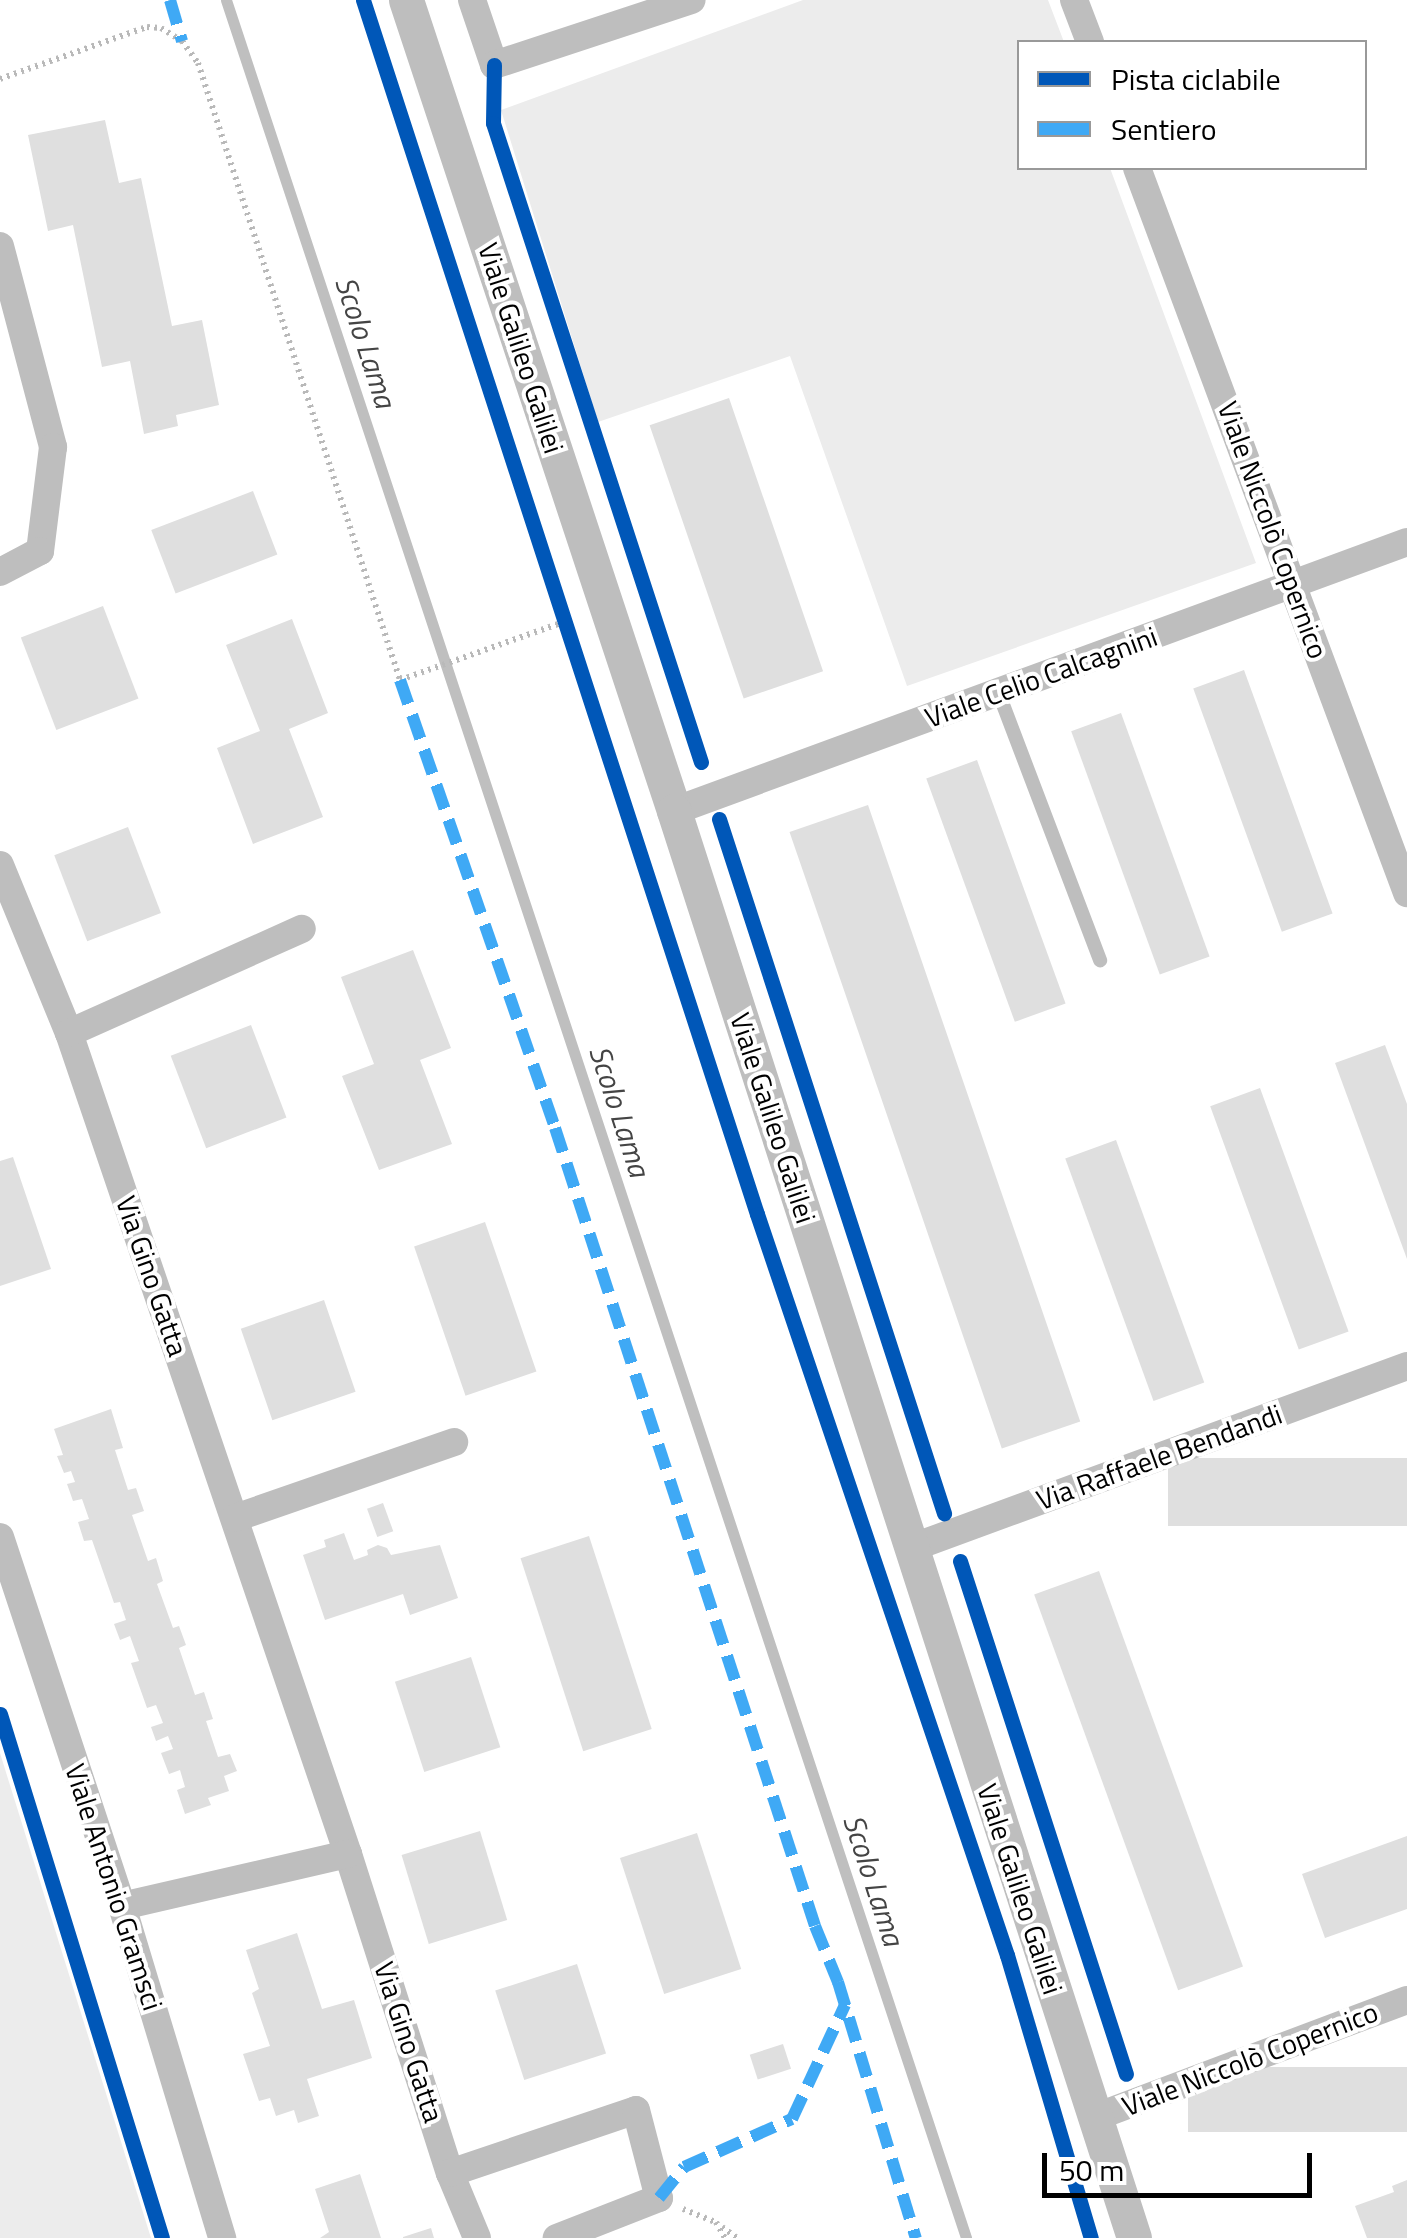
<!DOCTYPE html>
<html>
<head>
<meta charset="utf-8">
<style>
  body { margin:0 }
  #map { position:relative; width:1407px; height:2238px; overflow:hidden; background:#fff; font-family:"Titillium Web",sans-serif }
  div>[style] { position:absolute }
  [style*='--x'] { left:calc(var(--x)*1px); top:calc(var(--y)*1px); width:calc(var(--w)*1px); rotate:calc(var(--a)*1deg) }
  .green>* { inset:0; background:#ececec }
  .stream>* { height:11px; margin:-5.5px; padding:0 5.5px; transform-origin:5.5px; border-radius:5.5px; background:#bfbfbf }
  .building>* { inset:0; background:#dfdfdf; transform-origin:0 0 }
  .path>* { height:6px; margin-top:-3px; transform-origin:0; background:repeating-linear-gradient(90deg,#b9b9b9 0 2.5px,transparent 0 7.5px) }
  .service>* { height:14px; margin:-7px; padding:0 7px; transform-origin:7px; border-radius:7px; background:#bebebe }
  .minor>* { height:28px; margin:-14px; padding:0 14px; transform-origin:14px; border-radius:14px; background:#bebebe }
  .tertiary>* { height:35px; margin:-17.5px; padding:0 17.5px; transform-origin:17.5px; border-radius:17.5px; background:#bebebe }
  .quiet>* { height:12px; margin-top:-6px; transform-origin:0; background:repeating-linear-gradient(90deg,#3fa9f5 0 25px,transparent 0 37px) }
  .cycleway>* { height:15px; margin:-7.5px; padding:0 7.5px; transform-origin:7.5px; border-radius:7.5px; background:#0057b8 }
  span { translate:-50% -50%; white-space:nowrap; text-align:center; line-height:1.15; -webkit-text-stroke:8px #fff; paint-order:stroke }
  .street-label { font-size:28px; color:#000 }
  .water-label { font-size:30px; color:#444; font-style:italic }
  .legend { position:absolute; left:1017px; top:40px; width:350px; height:130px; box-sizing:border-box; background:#fff; border:2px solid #999; margin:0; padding:12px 18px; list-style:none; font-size:30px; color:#000 }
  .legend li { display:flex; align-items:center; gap:20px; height:50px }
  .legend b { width:50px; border:2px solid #999 }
  .scale { position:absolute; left:1042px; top:2153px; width:270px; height:45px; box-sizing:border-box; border:5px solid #000; border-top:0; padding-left:12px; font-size:30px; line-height:35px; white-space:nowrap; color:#000; -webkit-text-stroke:8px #fff; paint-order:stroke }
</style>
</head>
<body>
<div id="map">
  <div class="green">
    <i style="clip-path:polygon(803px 0,1048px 0,1064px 42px,1019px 42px,1019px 168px,1110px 168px,1256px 563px,907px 686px,790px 356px,598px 422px,501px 110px)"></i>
    <i style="clip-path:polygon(0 1753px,151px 2238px,0 2238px)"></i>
  </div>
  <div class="stream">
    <i style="--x:226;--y:0;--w:2357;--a:71.7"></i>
  </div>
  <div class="building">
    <i style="clip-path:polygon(105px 120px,119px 183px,141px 178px,172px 326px,202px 320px,219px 405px,176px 415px,178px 426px,144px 434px,130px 361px,102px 367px,73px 225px,48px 231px,28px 135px)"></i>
    <i style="left:729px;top:398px;width:289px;height:84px;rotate:71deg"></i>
    <i style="left:253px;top:491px;width:68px;height:109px;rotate:69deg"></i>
    <i style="left:103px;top:606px;width:99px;height:88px;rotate:69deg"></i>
    <i style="clip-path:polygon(292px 619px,328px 713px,289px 729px,323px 817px,253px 844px,217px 748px,260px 731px,226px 645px)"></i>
    <i style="left:1244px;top:670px;width:259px;height:54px;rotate:70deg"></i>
    <i style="left:1121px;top:713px;width:259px;height:53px;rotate:70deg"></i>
    <i style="left:977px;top:760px;width:259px;height:54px;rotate:70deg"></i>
    <i style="left:868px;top:805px;width:652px;height:83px;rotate:71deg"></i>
    <i style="left:128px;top:827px;width:92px;height:79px;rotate:69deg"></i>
    <i style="clip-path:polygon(413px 950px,451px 1048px,420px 1060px,452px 1144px,379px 1170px,342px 1076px,374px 1064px,341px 977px)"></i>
    <i style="left:251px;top:1025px;width:99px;height:86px;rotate:69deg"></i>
    <i style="clip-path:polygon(1385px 1045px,1407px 1104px,1407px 1259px,1335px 1063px)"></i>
    <i style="left:1260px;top:1088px;width:259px;height:53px;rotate:70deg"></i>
    <i style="left:1116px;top:1140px;width:258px;height:54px;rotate:70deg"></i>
    <i style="clip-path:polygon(13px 1157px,51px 1269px,0 1286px,0 1161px)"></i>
    <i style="left:485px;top:1222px;width:158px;height:75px;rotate:71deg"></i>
    <i style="left:324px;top:1300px;width:97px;height:88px;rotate:71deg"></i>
    <i style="clip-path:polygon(111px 1409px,123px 1448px,115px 1450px,128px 1490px,136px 1488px,144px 1511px,132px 1515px,148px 1561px,156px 1558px,163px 1581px,157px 1584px,173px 1628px,179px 1626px,186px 1645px,179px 1648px,195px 1695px,204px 1692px,213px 1719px,206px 1721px,218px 1757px,230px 1754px,237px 1771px,224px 1776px,229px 1791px,208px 1798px,211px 1805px,185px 1814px,177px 1790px,185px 1787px,180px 1770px,169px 1774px,161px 1753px,173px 1749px,168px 1736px,156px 1741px,151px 1727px,163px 1723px,156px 1705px,147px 1708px,131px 1663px,139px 1661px,130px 1636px,120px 1640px,114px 1624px,126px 1620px,120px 1602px,114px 1603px,92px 1540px,84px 1541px,78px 1522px,89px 1519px,82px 1499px,73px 1501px,67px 1484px,75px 1482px,71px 1471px,64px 1473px,57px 1456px,63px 1455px,54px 1429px)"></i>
    <i style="left:1407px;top:1458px;width:68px;height:239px;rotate:90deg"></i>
    <i style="left:383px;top:1503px;width:30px;height:17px;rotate:70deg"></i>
    <i style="clip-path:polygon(344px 1533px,354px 1560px,368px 1555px,367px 1550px,378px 1545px,387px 1548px,391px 1555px,440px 1545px,458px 1598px,410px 1615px,403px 1594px,325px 1620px,303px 1555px,326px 1547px,324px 1540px)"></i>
    <i style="left:589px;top:1536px;width:203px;height:72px;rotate:72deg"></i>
    <i style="left:1099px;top:1571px;width:421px;height:69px;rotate:70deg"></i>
    <i style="left:471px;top:1657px;width:95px;height:80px;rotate:72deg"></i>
    <i style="left:480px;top:1831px;width:93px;height:82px;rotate:73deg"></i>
    <i style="left:697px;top:1833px;width:143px;height:81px;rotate:72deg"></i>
    <i style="clip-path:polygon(1407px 1836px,1407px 1909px,1325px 1938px,1302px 1874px)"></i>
    <i style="clip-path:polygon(297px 1933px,322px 2009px,354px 2000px,372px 2058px,307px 2079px,319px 2116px,298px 2123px,294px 2110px,276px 2116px,270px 2098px,259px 2101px,243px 2054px,270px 2046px,252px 1993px,259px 1989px,246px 1950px)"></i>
    <i style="left:577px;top:1964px;width:94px;height:86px;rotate:72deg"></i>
    <i style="left:783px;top:2044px;width:26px;height:35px;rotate:72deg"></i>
    <i style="left:1407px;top:2067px;width:65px;height:219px;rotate:90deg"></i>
    <i style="clip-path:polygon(360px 2174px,381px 2238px,320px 2238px,329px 2232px,315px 2189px)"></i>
    <i style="clip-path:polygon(1407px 2180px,1407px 2238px,1367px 2238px,1355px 2206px,1394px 2192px,1392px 2186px)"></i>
    <i style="clip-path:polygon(431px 2228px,434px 2238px,403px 2238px,403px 2237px)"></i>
  </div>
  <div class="path">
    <i style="--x:0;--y:79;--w:156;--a:-19.5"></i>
    <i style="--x:147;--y:27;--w:14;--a:4"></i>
    <i style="--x:161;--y:28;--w:25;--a:32"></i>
    <i style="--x:182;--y:41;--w:27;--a:54"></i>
    <i style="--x:198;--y:63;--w:649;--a:71.87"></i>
    <i style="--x:400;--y:680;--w:177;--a:-19.5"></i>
    <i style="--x:683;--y:2209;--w:35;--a:22"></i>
    <i style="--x:716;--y:2222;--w:18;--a:61"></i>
    <i style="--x:722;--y:2227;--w:19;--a:36"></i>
  </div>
  <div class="service">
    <i style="--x:999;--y:694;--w:285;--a:69.2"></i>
  </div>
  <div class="minor">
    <i style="--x:472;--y:0;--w:69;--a:71.3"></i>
    <i style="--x:494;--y:65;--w:208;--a:-18.2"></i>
    <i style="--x:1074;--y:0;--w:45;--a:69.1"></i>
    <i style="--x:1137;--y:168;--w:774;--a:69.57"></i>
    <i style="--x:0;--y:246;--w:208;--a:75.2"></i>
    <i style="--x:53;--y:447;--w:105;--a:97.1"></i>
    <i style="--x:40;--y:551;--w:45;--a:152.3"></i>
    <i style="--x:674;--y:811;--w:781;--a:-20.15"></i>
    <i style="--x:0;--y:865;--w:182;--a:67.7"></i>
    <i style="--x:69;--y:1033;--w:867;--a:71.23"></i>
    <i style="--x:348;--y:1854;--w:335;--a:72.3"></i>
    <i style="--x:450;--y:2173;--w:70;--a:67.4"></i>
    <i style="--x:69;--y:1033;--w:255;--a:-24.1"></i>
    <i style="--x:235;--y:1518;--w:232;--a:-19.1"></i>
    <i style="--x:0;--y:1537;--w:389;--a:71.7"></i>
    <i style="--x:122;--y:1906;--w:347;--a:73.2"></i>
    <i style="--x:911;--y:1548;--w:528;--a:-20.15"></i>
    <i style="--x:122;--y:1906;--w:232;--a:-13"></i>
    <i style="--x:1093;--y:2118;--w:335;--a:-20.6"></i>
    <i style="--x:450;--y:2173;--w:196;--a:-18.7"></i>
    <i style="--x:636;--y:2110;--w:91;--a:75.4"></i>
    <i style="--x:659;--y:2198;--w:110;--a:158.6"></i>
  </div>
  <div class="tertiary">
    <i style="--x:406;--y:0;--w:854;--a:71.71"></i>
    <i style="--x:674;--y:811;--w:1499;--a:72.13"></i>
  </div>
  <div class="quiet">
    <i style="--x:170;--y:0;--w:43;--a:73.7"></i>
    <i style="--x:400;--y:680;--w:474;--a:70.9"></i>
    <i style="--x:555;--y:1128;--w:839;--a:71.95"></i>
    <i style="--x:815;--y:1926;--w:61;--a:67.7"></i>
    <i style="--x:838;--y:1982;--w:268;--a:73.1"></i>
    <i style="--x:659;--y:2198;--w:40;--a:-51"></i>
    <i style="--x:684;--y:2167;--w:118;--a:-24"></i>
    <i style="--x:792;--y:2119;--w:126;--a:-65.1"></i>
  </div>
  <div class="cycleway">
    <i style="--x:363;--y:0;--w:1276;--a:72.02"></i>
    <i style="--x:757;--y:1214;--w:782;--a:71.36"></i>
    <i style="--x:1007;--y:1955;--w:295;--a:73.5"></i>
    <i style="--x:494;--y:65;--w:58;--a:91"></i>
    <i style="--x:493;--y:123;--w:672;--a:71.97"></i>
    <i style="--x:719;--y:819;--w:730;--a:72.04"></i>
    <i style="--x:960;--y:1561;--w:539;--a:72.07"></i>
    <i style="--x:0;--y:1714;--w:548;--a:72.82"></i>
  </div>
  <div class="street-label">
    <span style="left:521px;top:348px;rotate:72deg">Viale Galileo Galilei</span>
    <span style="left:1273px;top:530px;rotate:70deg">Viale Niccolò Copernico</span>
    <span style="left:1041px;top:677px;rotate:-20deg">Viale Celio Calcagnini</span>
    <span style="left:773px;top:1118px;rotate:72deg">Viale Galileo Galilei</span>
    <span style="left:152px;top:1276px;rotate:71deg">Via Gino Gatta</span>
    <span style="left:1159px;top:1457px;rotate:-20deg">Via Raffaele Bendandi</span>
    <span style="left:114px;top:1887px;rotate:72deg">Viale Antonio Gramsci</span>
    <span style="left:1020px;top:1889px;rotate:72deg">Viale Galileo Galilei</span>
    <span style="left:409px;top:2042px;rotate:72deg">Via Gino Gatta</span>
    <span style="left:1250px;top:2059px;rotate:-21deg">Viale Niccolò Copernico</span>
  </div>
  <div class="water-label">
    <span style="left:366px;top:342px;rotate:72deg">Scolo Lama</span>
    <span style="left:620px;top:1111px;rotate:72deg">Scolo Lama</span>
    <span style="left:874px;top:1880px;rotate:72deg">Scolo Lama</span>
  </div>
  <ul class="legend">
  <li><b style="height:12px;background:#0057b8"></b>Pista ciclabile</li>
  <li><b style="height:12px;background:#3fa9f5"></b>Sentiero</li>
  </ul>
  <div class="scale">50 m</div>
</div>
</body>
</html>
